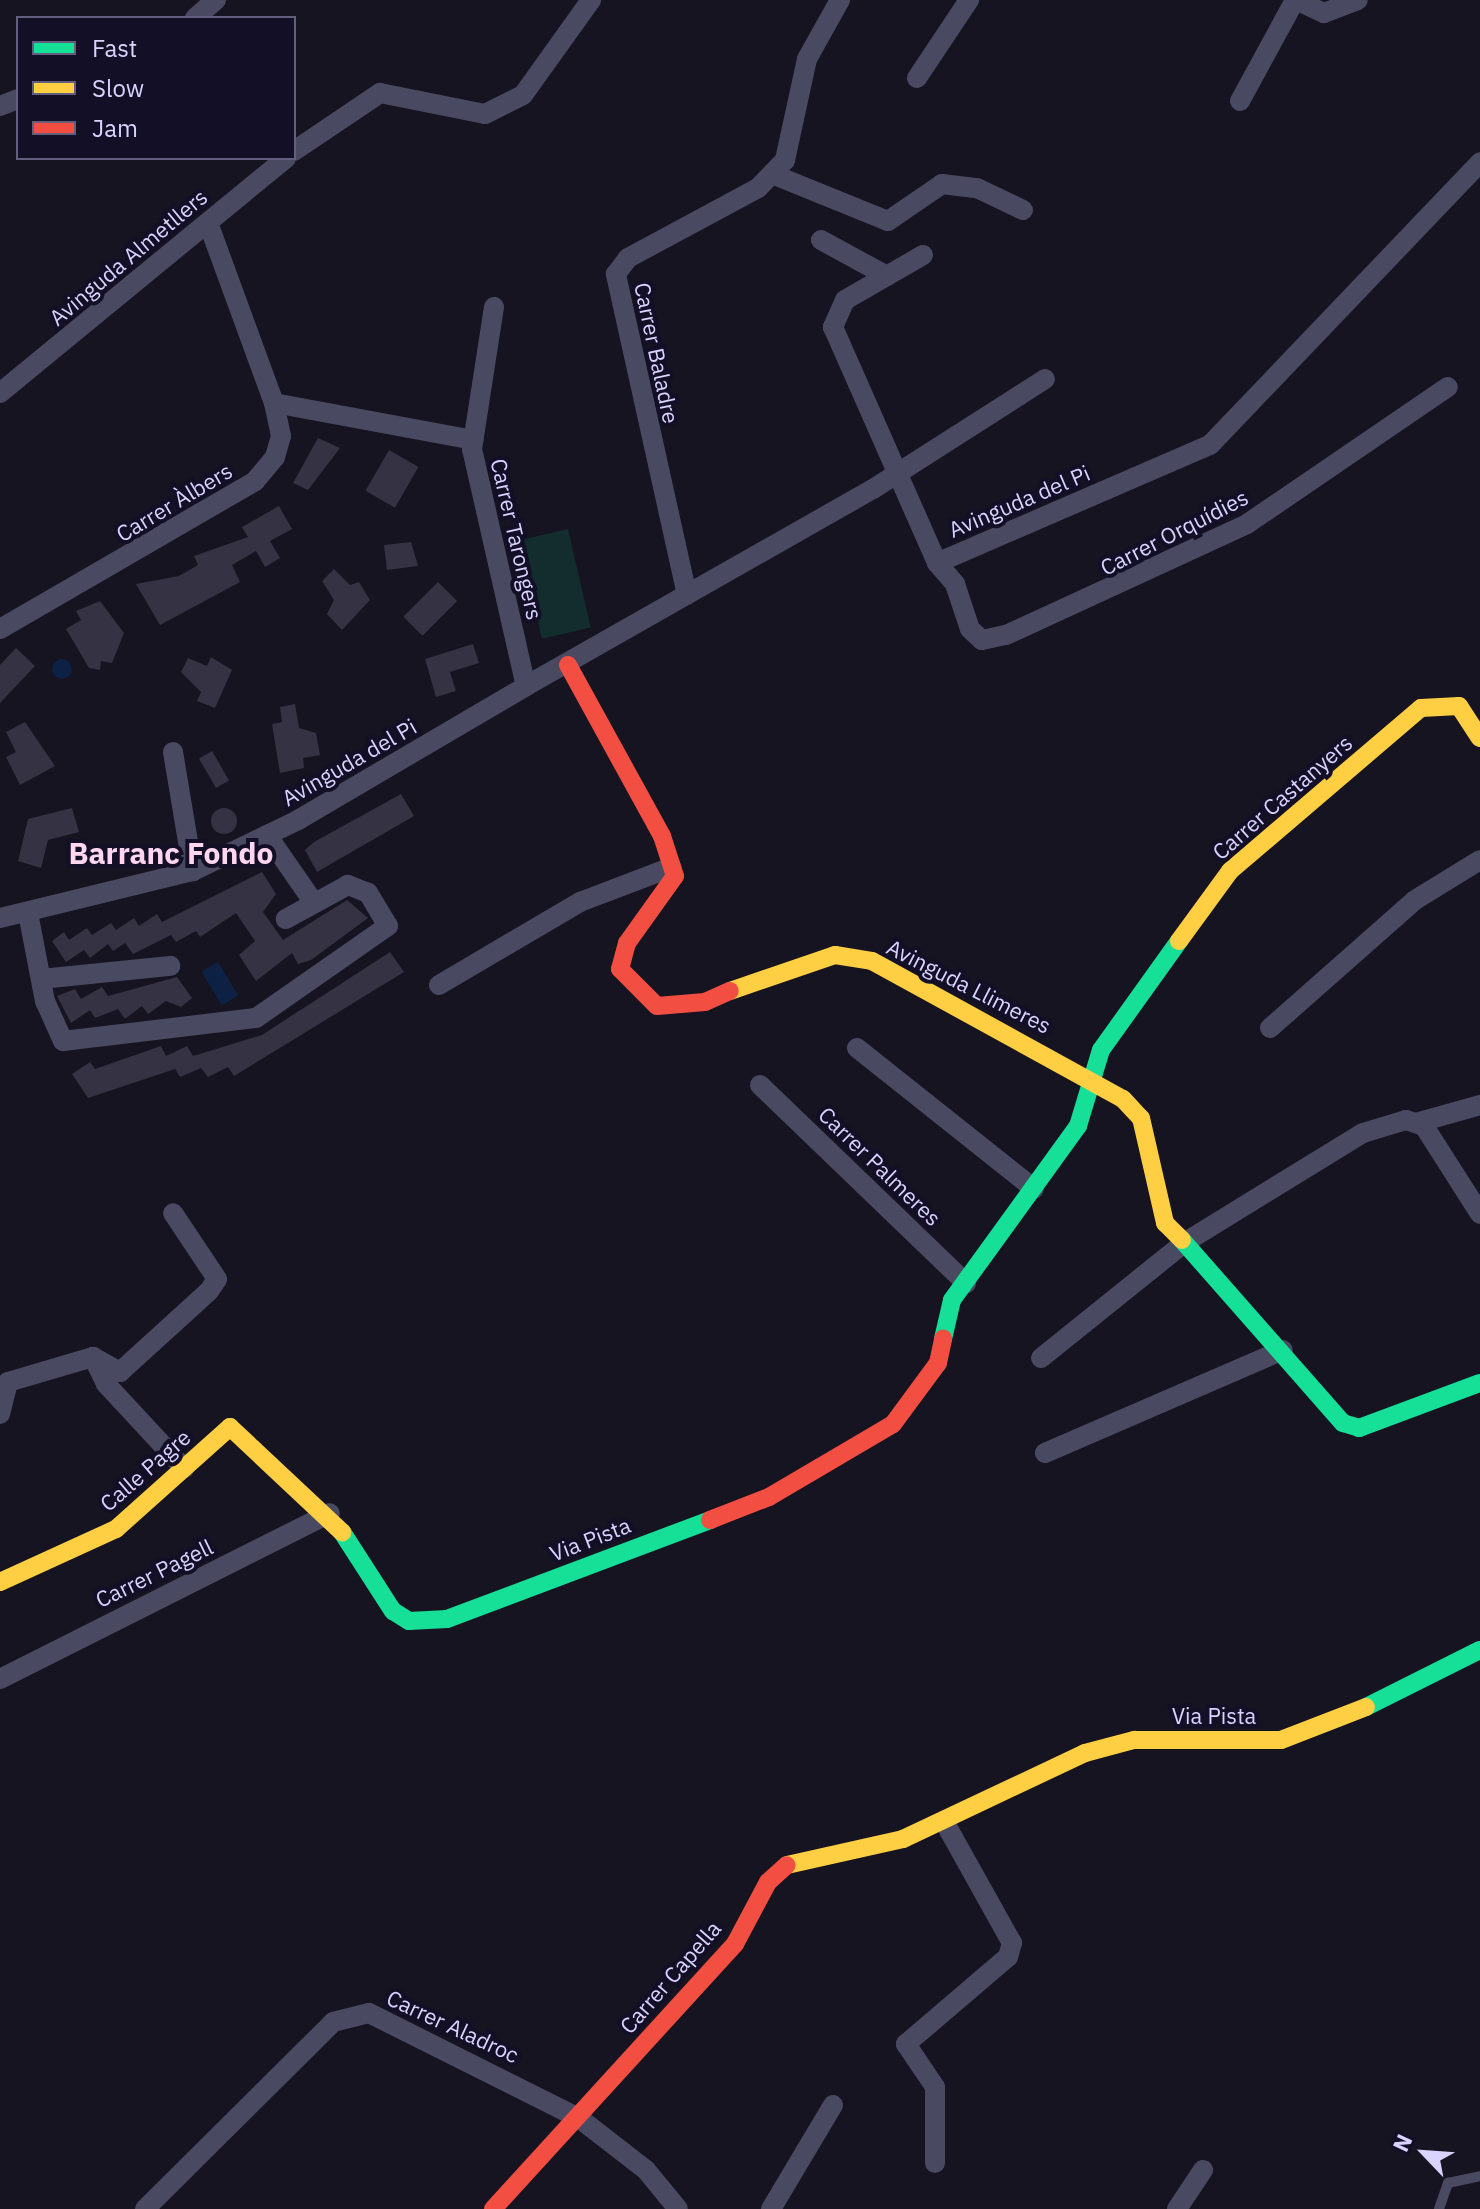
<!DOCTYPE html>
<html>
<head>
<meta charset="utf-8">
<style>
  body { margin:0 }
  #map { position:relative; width:1480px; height:2209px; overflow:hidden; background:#161421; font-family:"IBM Plex Sans",sans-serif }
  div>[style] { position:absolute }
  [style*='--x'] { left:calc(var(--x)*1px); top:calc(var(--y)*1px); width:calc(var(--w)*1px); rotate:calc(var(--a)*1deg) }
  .green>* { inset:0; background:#132c2d; transform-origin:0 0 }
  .water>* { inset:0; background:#0d2144; transform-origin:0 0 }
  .round { border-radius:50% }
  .building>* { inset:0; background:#343243; transform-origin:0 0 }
  .lane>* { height:10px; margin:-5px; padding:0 5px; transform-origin:5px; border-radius:5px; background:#4a4962 }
  .street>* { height:20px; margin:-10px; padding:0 10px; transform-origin:10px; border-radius:10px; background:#4a4962 }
  .fast>* { height:18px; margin:-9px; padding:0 9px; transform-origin:9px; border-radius:9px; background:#16e098 }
  .slow>* { height:18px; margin:-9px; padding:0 9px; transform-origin:9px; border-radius:9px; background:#ffcf43 }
  .jam>* { height:18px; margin:-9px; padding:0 9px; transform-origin:9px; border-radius:9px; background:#f24e42 }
  span { translate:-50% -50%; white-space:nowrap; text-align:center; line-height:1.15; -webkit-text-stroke:8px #130f26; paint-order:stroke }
  .street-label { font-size:22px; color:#d9d4ff }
  .district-label { font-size:30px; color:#ffd6f0; font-weight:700 }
  .legend { position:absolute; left:16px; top:16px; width:280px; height:144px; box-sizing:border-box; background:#130f26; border:2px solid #625e7d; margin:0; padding:10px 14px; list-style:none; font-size:24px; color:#d9d4ff }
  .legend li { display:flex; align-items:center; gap:16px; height:40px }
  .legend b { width:40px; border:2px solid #625e7d }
  .north { position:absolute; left:1384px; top:2113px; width:80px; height:80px; -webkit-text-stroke:6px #130f26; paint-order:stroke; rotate:295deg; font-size:22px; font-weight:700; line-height:32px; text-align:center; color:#d9d4ff }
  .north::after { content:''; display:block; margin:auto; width:28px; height:36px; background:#d9d4ff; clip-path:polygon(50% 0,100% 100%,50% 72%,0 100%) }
</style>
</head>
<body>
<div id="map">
  <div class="green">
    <i style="left:568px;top:529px;width:101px;height:50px;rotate:77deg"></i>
  </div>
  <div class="water">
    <i class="round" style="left:52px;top:659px;width:20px;height:20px"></i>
    <i style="left:218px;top:962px;width:39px;height:19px;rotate:59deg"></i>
  </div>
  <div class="building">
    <i style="clip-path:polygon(318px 438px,340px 448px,308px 490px,293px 483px)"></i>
    <i style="left:389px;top:450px;width:34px;height:47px;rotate:30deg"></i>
    <i style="clip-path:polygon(279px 506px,292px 529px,270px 541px,280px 558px,265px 567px,256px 551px,232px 565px,240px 582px,160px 625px,136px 584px,179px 576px,198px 565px,194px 556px,248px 537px,242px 527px)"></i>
    <i style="clip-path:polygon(411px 542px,418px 566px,387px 570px,384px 545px)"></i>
    <i style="clip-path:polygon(334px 569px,350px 585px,359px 582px,370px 600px,342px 630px,327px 614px,334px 600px,322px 581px)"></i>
    <i style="left:438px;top:582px;width:27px;height:49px;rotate:45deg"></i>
    <i style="clip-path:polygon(100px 601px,124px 633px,112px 663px,101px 661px,100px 670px,89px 668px,66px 629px,81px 620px,76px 611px)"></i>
    <i style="clip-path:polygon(473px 644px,479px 663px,450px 672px,456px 691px,436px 697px,425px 659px)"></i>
    <i style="clip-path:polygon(16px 648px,35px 666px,0 703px,0 665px)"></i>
    <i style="clip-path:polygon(211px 657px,232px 670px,215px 708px,197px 701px,201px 692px,181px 672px,188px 658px,207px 666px)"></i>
    <i style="clip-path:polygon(295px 704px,299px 728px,316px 733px,320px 755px,303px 758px,304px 768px,280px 773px,272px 724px,282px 722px,280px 707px)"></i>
    <i style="clip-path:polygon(25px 722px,55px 766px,20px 785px,6px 757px,16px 752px,6px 732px)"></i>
    <i style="left:212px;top:751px;width:34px;height:15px;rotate:60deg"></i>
    <i style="clip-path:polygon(401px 794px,414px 816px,317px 872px,305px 850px,314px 842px)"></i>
    <i class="round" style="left:211px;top:808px;width:26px;height:26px"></i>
    <i style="clip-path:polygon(72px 808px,79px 832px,48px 840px,41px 868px,18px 861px,28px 819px)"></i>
    <i style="clip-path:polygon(262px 872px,276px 894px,263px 912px,283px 940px,347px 900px,368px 918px,311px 960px,298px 964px,292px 953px,256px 981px,239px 955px,255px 941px,236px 913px,200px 937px,196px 931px,176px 942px,171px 935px,133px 954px,125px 943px,113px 951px,108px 944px,90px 958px,84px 950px,66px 962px,52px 941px,64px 932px,69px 940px,87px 928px,92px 935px,111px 923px,116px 930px,134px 918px,139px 926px,157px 914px,162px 922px)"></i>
    <i style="clip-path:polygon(390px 952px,404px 972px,234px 1076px,228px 1067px,208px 1077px,201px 1068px,180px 1077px,175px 1069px,88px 1098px,72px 1074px,90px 1062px,95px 1069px,161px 1046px,166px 1056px,187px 1046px,193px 1056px,262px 1035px)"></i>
    <i style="clip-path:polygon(177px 977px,192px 998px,181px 1007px,166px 1001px,148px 1014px,142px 1006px,125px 1019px,118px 1009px,95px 1018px,90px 1010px,71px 1023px,57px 996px,75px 989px,81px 999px,102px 987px,108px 996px)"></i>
  </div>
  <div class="lane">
    <i style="--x:1439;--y:2209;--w:28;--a:-71"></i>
    <i style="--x:1448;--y:2183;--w:33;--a:-12"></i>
  </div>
  <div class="street">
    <i style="--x:1296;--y:0;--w:31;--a:25"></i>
    <i style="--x:1324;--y:13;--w:36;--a:-21"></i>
    <i style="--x:195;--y:18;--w:28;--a:-41"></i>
    <i style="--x:917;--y:78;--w:94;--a:-56.3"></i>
    <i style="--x:1240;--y:101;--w:115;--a:-61.4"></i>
    <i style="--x:0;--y:106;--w:19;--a:-21"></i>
    <i style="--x:294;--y:151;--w:104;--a:-34"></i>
    <i style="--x:380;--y:93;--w:107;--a:11.3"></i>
    <i style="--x:485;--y:114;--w:42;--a:-26.6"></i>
    <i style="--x:523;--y:95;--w:117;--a:-54.4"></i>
    <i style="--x:772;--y:174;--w:125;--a:22.1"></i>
    <i style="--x:888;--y:221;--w:65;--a:-34.4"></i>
    <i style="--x:942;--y:184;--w:35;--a:7"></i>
    <i style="--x:977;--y:188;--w:51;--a:25.6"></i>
    <i style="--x:821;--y:240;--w:75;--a:28.6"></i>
    <i style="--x:923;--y:255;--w:90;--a:150"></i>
    <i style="--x:845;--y:300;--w:30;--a:114"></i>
    <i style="--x:833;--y:327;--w:258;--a:66.2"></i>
    <i style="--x:937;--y:563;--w:297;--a:-23.4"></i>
    <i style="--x:1210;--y:445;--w:391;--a:-46.3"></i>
    <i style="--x:494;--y:307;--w:144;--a:98.8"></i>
    <i style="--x:472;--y:449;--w:243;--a:77.2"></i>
    <i style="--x:526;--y:686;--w:399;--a:-29.6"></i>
    <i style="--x:873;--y:489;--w:204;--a:-32.6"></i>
    <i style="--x:0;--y:393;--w:370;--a:-39.4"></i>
    <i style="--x:274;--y:403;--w:203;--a:10.5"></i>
    <i style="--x:937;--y:563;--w:28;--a:49"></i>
    <i style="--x:955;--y:584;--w:47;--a:71.6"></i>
    <i style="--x:970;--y:629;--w:16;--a:43"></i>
    <i style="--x:982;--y:640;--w:25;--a:-12"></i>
    <i style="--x:1006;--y:635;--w:265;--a:-24.7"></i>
    <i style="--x:1247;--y:524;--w:243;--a:-34.3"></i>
    <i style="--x:687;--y:595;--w:329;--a:-102.5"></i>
    <i style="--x:616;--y:274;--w:20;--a:-53"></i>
    <i style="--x:628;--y:258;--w:148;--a:-28.3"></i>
    <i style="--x:758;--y:188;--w:39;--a:-46"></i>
    <i style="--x:785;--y:160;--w:103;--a:-77.7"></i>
    <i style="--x:807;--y:59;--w:68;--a:-60.8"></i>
    <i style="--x:0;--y:629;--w:295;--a:-30.1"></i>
    <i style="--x:255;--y:481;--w:31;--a:-50"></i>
    <i style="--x:275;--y:457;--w:22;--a:-74"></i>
    <i style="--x:281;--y:436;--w:34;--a:-102"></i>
    <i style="--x:274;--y:403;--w:192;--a:-110.1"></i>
    <i style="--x:173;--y:752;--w:121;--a:80.5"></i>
    <i style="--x:267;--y:835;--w:83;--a:55.3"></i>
    <i style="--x:28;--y:913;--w:90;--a:79.1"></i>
    <i style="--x:45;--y:1001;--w:44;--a:65.8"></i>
    <i style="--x:63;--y:1041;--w:194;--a:-6.8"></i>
    <i style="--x:256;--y:1018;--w:161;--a:-34.9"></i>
    <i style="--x:388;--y:926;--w:39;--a:-121"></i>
    <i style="--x:368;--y:893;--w:22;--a:-158"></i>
    <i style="--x:348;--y:885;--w:71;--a:151.3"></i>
    <i style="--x:0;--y:918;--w:199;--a:-13.7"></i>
    <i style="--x:193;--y:871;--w:117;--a:-25.9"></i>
    <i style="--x:298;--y:820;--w:264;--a:-30.4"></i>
    <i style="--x:41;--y:979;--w:130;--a:-5.8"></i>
    <i style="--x:439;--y:985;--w:164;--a:-30.5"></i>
    <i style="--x:580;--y:902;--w:98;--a:-20.8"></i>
    <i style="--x:1270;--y:1028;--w:193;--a:-41.4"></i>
    <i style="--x:1415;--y:900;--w:76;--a:-31.6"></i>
    <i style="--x:857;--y:1048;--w:226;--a:38.5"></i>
    <i style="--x:760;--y:1085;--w:286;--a:43.9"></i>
    <i style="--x:1416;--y:1123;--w:66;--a:-15.7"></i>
    <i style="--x:93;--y:1357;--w:30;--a:64"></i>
    <i style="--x:106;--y:1384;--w:115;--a:47.1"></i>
    <i style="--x:1041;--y:1358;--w:184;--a:-38.8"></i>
    <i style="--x:1184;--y:1243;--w:210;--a:-31.6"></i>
    <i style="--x:1363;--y:1133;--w:45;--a:-16.8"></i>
    <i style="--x:1406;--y:1120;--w:19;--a:18"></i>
    <i style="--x:1424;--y:1126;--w:104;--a:57.5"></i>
    <i style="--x:0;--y:1414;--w:33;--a:-76"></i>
    <i style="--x:8;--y:1382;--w:89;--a:-16.4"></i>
    <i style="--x:93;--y:1357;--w:31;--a:29"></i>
    <i style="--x:120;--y:1372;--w:120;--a:-42.3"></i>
    <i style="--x:209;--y:1291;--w:14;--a:-56"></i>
    <i style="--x:217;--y:1279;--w:79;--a:-123.7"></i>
    <i style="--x:1045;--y:1453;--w:259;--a:-23.4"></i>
    <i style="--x:0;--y:1679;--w:369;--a:-26.7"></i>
    <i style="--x:935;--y:2163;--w:76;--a:-90"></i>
    <i style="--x:935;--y:2087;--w:52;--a:-124"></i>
    <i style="--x:906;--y:2044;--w:134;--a:-40.5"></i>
    <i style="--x:1008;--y:1957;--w:15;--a:-74"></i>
    <i style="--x:1012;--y:1943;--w:137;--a:-119.2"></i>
    <i style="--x:145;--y:2209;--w:265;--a:-44.8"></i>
    <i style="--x:333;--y:2022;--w:37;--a:-14"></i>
    <i style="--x:369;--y:2013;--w:235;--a:26.6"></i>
    <i style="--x:579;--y:2118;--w:85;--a:37.8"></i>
    <i style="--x:646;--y:2170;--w:50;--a:50.6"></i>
    <i style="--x:771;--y:2209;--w:121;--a:-59.2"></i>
    <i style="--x:1177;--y:2209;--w:47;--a:-56.3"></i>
  </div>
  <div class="fast">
    <i style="--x:1182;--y:1240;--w:244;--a:48.7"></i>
    <i style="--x:1343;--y:1423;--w:17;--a:17"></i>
    <i style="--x:1359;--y:1428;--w:129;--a:-20.4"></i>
    <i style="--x:943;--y:1339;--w:40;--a:-77"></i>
    <i style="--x:952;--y:1300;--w:215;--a:-54.1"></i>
    <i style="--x:1078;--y:1126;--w:79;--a:-73.2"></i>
    <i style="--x:1101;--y:1050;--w:134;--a:-54.4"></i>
    <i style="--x:342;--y:1532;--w:94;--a:57.2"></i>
    <i style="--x:393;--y:1611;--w:19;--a:32"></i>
    <i style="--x:409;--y:1621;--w:38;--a:-3"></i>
    <i style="--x:447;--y:1619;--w:281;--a:-20.6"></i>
    <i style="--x:1366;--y:1707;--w:127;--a:-26.6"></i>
  </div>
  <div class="slow">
    <i style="--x:1179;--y:941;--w:87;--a:-53.9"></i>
    <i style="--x:1230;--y:871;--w:251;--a:-40.5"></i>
    <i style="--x:1421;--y:708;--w:38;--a:-3"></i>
    <i style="--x:1459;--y:706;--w:38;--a:57"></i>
    <i style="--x:730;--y:991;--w:111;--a:-18.9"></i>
    <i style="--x:835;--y:955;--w:37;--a:9"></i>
    <i style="--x:872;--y:961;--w:286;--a:28.8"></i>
    <i style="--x:1123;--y:1099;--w:26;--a:47"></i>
    <i style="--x:1141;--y:1118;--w:108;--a:77.1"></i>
    <i style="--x:1165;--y:1223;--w:24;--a:45"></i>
    <i style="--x:0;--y:1582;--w:128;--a:-24.6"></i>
    <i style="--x:116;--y:1529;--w:153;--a:-41.8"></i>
    <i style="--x:230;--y:1427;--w:154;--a:43.2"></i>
    <i style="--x:787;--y:1865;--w:119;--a:-12.6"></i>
    <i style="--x:903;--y:1839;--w:201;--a:-25.3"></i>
    <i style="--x:1085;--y:1753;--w:51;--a:-14.9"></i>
    <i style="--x:1134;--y:1740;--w:147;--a:0"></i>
    <i style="--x:1281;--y:1740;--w:91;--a:-21.2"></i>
  </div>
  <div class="jam">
    <i style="--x:568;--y:665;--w:195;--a:61.2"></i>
    <i style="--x:662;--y:836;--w:42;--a:72"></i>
    <i style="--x:675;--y:876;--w:82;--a:125.6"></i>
    <i style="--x:627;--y:943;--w:27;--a:105"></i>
    <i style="--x:620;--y:969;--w:52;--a:45"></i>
    <i style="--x:657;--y:1006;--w:48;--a:-4.8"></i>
    <i style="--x:705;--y:1002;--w:27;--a:-24"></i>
    <i style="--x:710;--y:1520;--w:63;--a:-21.3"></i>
    <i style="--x:769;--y:1497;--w:144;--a:-30.5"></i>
    <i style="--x:893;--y:1424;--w:76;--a:-53.6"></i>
    <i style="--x:938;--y:1363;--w:25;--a:-78"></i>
    <i style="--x:493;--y:2209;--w:359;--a:-47.6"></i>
    <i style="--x:735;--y:1944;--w:70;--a:-62"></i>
    <i style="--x:768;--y:1882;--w:25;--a:-42"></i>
  </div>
  <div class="street-label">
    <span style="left:128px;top:257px;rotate:-40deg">Avinguda Almetllers</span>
    <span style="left:657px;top:353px;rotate:78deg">Carrer Baladre</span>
    <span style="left:1019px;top:501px;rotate:-23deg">Avinguda del Pi</span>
    <span style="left:174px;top:502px;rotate:-31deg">Carrer Àlbers</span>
    <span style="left:1174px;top:532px;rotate:-27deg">Carrer Orquídies</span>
    <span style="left:517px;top:539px;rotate:77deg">Carrer Tarongers</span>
    <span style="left:349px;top:762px;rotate:-30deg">Avinguda del Pi</span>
    <span style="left:1282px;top:797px;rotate:-41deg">Carrer Castanyers</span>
    <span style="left:969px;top:986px;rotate:27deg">Avinguda Llimeres</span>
    <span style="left:880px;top:1166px;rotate:44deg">Carrer Palmeres</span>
    <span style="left:145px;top:1470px;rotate:-41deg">Calle Pagre</span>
    <span style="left:590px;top:1539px;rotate:-21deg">Via Pista</span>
    <span style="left:154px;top:1573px;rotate:-26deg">Carrer Pagell</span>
    <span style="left:1214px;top:1716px">Via Pista</span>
    <span style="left:670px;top:1977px;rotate:-49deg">Carrer Capella</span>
    <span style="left:453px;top:2026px;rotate:25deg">Carrer Aladroc</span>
  </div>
  <div class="district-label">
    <span style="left:171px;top:853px">Barranc Fondo</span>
  </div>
  <ul class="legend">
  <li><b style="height:10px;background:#16e098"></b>Fast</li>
  <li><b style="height:10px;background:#ffcf43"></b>Slow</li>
  <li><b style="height:10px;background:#f24e42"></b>Jam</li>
  </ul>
  <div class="north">N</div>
</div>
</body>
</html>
